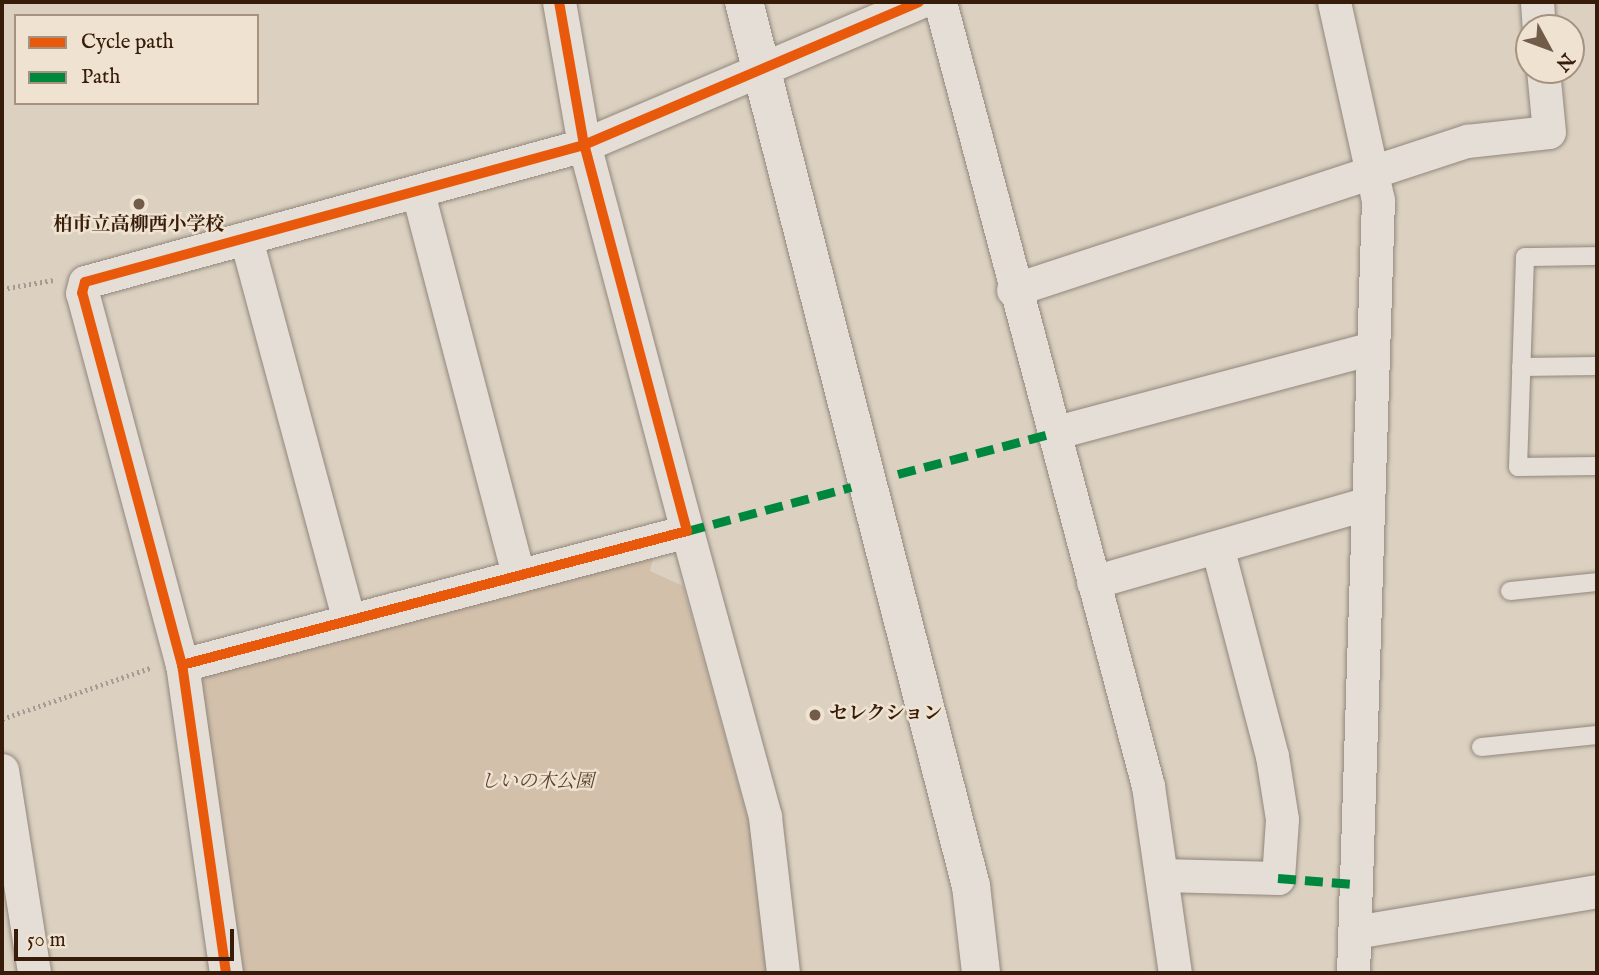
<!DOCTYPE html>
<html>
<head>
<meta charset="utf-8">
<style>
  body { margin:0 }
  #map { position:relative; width:1599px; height:975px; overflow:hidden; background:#dcd1c1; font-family:"IM FELL English","Noto Serif JP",serif }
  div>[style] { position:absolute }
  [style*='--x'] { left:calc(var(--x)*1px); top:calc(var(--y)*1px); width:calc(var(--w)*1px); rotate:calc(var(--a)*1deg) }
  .green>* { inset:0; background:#d2c0ab }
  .path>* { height:4.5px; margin-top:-2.25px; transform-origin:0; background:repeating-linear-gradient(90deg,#a39c94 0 2px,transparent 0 5.5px) }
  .roads { filter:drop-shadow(0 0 2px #91877c) drop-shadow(0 0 2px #91877c) }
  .service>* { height:18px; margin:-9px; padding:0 9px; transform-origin:9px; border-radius:9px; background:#e4ded6 }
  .minor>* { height:33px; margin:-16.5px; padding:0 16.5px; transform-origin:16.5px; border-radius:16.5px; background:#e4ded6 }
  .tertiary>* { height:38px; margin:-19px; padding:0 19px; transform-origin:19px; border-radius:19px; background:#e4ded6 }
  .quiet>* { height:9px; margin-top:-4.5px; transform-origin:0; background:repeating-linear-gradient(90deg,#00873e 0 18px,transparent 0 27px) }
  .cycleway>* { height:10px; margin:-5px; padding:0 5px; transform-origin:5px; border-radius:5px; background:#e8590c }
  .dots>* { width:19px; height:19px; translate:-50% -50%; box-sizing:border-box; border:4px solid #efe2d0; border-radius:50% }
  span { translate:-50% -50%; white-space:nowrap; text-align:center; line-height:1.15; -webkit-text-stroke:5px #efe2d0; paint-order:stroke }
  .poi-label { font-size:19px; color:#371d09; font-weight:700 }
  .left { translate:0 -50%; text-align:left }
  .park-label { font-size:19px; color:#5c422d; font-style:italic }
  .frame { position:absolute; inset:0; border:4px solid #371d09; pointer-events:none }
  .legend { position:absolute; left:14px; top:14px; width:245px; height:91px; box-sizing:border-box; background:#efe2d0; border:2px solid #a59380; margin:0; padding:9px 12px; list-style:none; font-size:21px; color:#371d09 }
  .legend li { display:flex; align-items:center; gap:14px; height:35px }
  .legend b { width:35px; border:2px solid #a59380 }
  .north { position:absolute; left:1515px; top:14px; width:70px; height:70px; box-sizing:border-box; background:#efe2d0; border:2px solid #a59380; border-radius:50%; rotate:131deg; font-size:19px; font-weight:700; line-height:28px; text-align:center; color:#371d09 }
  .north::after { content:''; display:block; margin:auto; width:24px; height:32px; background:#715c49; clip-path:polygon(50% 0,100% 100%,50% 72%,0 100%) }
  .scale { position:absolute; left:14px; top:929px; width:220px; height:32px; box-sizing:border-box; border:4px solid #371d09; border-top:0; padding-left:9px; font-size:21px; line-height:24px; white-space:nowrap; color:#371d09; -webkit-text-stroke:5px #efe2d0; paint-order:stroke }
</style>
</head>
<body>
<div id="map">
  <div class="green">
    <i style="clip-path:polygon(654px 555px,650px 571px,683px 586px,750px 826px,767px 973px,238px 973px,198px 682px,203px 672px)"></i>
  </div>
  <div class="path">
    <i style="--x:2;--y:289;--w:52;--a:-10"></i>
    <i style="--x:2;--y:719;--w:157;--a:-19"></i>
  </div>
  <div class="roads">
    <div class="service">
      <i style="--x:1597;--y:256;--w:72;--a:179.2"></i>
      <i style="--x:1525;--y:257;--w:210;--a:91.9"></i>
      <i style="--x:1518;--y:467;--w:79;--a:-0.7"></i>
      <i style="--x:1521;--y:367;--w:76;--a:-0.8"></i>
      <i style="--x:1510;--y:591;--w:87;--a:-5.9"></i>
      <i style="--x:1481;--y:747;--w:117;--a:-5.9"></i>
    </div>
    <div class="minor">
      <i style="--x:940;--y:2;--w:811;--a:75.14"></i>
      <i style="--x:1148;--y:786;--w:189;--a:81.8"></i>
      <i style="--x:1334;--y:2;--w:203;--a:77.5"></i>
      <i style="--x:1378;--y:200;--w:773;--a:91.85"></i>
      <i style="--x:1537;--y:2;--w:26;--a:86"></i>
      <i style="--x:418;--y:193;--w:395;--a:75.3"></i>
      <i style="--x:246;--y:239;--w:395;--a:74.9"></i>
      <i style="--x:1013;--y:290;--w:478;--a:-18.2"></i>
      <i style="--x:1467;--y:141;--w:82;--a:-6.3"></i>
      <i style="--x:1549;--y:132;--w:62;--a:-95.5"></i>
      <i style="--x:1053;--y:433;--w:330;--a:-14.9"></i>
      <i style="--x:687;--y:531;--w:296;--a:74.7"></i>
      <i style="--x:765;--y:817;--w:157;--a:83.4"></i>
      <i style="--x:1093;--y:582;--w:286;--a:-16"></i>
      <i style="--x:182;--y:665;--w:522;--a:-14.86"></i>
      <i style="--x:687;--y:531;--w:400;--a:-104.9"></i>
      <i style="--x:584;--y:145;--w:145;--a:-99.9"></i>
      <i style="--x:2;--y:770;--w:206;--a:81"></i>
      <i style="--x:1161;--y:875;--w:117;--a:1.5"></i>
      <i style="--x:1278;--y:878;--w:59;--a:-86.1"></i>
      <i style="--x:1282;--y:819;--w:64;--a:-99"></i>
      <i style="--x:1272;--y:756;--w:213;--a:-104.7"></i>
      <i style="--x:1355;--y:932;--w:245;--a:-9.6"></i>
      <i style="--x:226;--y:973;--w:311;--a:-98.1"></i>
      <i style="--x:182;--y:665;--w:385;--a:-105"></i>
      <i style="--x:82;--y:293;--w:11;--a:-75"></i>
      <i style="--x:85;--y:282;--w:517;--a:-15.35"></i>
      <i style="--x:584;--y:145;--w:364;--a:-23.1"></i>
    </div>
    <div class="tertiary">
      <i style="--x:744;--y:2;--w:913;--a:75.6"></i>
      <i style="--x:971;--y:886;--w:88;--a:83.4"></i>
    </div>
  </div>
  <div class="quiet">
    <i style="--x:898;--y:474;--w:160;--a:-14.8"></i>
    <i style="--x:687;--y:531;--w:170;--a:-15"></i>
    <i style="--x:1278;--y:878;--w:76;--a:4.5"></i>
  </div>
  <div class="cycleway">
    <i style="--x:182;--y:665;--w:522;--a:-14.86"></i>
    <i style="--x:687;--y:531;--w:400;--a:-104.9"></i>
    <i style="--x:584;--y:145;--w:145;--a:-99.9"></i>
    <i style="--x:226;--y:973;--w:311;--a:-98.1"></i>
    <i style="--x:182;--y:665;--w:385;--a:-105"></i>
    <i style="--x:82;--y:293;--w:11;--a:-75"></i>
    <i style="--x:85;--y:282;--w:517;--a:-15.35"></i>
    <i style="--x:584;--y:145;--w:364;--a:-23.1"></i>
  </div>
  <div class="dots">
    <i style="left:139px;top:204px;background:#715c49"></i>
    <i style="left:815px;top:715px;background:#715c49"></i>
  </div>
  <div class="poi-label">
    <span style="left:139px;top:226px">柏市立高柳西小学校</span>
    <span class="left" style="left:829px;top:715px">セレクション</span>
  </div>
  <div class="park-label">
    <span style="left:537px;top:783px">しいの木公園</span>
  </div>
  <div class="frame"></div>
  <ul class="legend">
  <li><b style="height:9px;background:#e8590c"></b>Cycle path</li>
  <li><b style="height:9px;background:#00873e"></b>Path</li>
  </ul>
  <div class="north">N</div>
  <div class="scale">50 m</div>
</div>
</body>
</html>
